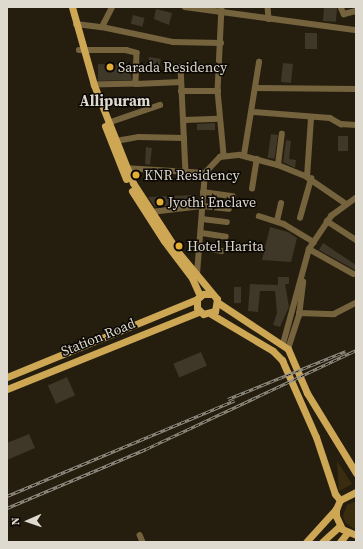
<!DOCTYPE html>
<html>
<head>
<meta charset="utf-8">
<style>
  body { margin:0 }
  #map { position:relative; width:363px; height:549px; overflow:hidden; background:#251e0f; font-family:"Source Serif 4",serif }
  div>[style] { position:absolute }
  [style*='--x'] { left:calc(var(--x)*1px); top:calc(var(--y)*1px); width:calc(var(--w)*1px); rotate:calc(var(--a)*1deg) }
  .green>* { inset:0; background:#3a2c0f }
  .building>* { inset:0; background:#3f3727; transform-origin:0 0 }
  .minor>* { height:5.5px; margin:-2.75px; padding:0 2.75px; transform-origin:2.75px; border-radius:2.75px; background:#75633e }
  .major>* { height:7px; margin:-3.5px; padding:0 3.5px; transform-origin:3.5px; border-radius:3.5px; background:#cea755 }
  .rail>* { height:3px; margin-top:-1.5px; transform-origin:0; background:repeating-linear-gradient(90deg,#0b0804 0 4.5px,#959084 0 9px); box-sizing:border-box; border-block:1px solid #959084 }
  .dots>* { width:11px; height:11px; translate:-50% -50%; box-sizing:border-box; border:2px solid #0b0804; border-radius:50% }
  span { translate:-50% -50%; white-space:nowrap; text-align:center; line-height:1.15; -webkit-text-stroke:3px #0b0804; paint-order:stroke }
  .poi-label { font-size:14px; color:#dedad0 }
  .left { translate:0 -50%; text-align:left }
  .street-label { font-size:14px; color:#dedad0 }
  .neighbourhood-label { font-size:15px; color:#dedad0; font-weight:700 }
  .frame { position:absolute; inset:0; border:8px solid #dedad0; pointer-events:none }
  .north { position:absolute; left:8px; top:501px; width:40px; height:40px; -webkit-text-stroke:3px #0b0804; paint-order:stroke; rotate:268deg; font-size:11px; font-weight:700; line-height:16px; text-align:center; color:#dedad0 }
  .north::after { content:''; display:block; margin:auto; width:14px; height:18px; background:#dedad0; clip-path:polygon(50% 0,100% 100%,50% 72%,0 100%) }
</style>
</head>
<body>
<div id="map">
  <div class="green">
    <i style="clip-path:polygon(337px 461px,352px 484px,339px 491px)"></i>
    <i style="clip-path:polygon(356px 501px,356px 529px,354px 529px,345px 522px,343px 516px,347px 505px)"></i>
  </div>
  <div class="building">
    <i style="left:324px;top:7px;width:13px;height:14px;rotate:4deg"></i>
    <i style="clip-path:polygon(156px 9px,172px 13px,169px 25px,154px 19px)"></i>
    <i style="left:133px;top:15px;width:12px;height:9px;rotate:14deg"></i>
    <i style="left:305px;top:33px;width:12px;height:16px"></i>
    <i style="left:149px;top:57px;width:12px;height:8px;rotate:9deg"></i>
    <i style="left:283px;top:63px;width:10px;height:19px;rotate:6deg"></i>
    <i style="clip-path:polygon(98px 64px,128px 65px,132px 80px,98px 81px)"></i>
    <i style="clip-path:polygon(215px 123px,215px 130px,197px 130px,197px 124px)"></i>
    <i style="left:271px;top:134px;width:7px;height:24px;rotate:8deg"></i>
    <i style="left:338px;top:136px;width:10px;height:15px"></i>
    <i style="clip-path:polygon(286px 140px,291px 141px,289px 159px,296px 160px,295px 168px,283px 162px)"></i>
    <i style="clip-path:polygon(146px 147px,152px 148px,150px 165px,145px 164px)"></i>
    <i style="clip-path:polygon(194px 195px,194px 203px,155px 207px,148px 197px)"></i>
    <i style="clip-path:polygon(270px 227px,288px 232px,297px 238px,291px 262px,262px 260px)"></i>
    <i style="clip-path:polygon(323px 243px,356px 265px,355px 270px,319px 250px)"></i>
    <i style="clip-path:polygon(278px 277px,289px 277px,289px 284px,285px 284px,289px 307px,280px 327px,273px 325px,277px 313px,275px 291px,260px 291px,258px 312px,248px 311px,250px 284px,278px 285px)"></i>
    <i style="left:234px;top:287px;width:7px;height:16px"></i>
    <i style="left:201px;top:352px;width:15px;height:30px;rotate:67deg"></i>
    <i style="left:67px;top:377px;width:20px;height:21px;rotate:66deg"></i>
    <i style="clip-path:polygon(29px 434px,35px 448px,7px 460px,7px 443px)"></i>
  </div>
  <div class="minor">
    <i style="--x:185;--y:7;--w:173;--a:7.7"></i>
    <i style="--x:222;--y:7;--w:84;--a:92.7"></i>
    <i style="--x:218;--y:91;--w:64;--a:84.6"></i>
    <i style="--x:268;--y:7;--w:12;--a:85"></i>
    <i style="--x:341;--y:7;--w:8;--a:67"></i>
    <i style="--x:344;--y:14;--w:12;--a:-14"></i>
    <i style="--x:76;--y:24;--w:26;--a:7"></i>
    <i style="--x:102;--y:27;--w:22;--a:-63"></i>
    <i style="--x:102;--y:27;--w:73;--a:11.9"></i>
    <i style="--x:173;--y:42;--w:48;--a:1.2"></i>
    <i style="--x:79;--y:50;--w:47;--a:0"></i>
    <i style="--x:126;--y:50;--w:11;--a:15"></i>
    <i style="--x:137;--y:53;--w:31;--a:92"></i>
    <i style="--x:136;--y:84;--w:42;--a:178.6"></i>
    <i style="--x:181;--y:67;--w:105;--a:87.3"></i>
    <i style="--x:136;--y:84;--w:45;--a:-2.5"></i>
    <i style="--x:256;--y:88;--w:100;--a:0.6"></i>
    <i style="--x:181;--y:91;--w:37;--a:0"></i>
    <i style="--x:253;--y:112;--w:77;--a:4.5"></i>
    <i style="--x:330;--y:118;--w:13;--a:29"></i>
    <i style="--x:341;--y:124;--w:15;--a:4"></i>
    <i style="--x:184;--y:120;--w:35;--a:-2"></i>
    <i style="--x:108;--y:123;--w:55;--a:-19.1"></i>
    <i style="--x:116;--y:141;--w:23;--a:-10"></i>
    <i style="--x:139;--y:137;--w:45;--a:1.3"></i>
    <i style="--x:244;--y:155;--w:94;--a:-80.8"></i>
    <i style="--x:278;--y:165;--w:31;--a:-83"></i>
    <i style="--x:124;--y:168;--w:81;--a:3.5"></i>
    <i style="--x:307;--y:177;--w:59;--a:-86.1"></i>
    <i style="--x:252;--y:189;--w:30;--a:-81"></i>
    <i style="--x:203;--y:192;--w:30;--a:8"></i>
    <i style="--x:151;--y:212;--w:51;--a:-6.7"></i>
    <i style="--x:202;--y:206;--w:27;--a:6"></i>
    <i style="--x:259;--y:216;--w:26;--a:18"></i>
    <i style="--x:284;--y:224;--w:35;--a:31"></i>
    <i style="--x:300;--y:218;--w:41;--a:-74.2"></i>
    <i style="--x:202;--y:219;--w:25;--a:7"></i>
    <i style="--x:277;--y:221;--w:18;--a:-77"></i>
    <i style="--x:327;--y:221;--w:35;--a:33"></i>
    <i style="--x:202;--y:233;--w:24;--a:9"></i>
    <i style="--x:201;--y:247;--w:21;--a:11"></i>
    <i style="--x:309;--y:249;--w:51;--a:29.1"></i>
    <i style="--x:197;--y:274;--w:101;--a:-85.5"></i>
    <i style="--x:205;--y:173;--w:22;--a:-47"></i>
    <i style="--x:220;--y:157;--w:20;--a:-6"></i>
    <i style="--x:240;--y:155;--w:39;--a:15"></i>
    <i style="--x:278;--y:165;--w:31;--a:22"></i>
    <i style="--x:307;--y:177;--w:46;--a:34.4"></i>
    <i style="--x:299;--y:313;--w:35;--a:2"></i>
    <i style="--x:334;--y:314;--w:25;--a:-27"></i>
    <i style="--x:283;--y:344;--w:98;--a:-74.7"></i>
    <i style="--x:309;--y:249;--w:40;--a:-56"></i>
    <i style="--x:331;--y:216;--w:31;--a:-36"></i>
    <i style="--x:288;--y:349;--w:35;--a:-72"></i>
    <i style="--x:299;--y:316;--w:34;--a:-83"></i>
    <i style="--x:140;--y:535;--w:8;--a:67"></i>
  </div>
  <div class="major">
    <i style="--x:72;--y:7;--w:81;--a:74.2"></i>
    <i style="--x:94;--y:85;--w:105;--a:68.3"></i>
    <i style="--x:133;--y:183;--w:82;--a:56.9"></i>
    <i style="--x:178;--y:252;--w:61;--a:50.3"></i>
    <i style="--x:217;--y:299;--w:12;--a:99"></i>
    <i style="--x:215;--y:311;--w:12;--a:166"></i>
    <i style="--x:203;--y:314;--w:8;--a:-135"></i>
    <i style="--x:197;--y:308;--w:9;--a:-90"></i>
    <i style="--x:197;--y:299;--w:8;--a:-40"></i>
    <i style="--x:203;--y:294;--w:8;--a:0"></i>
    <i style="--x:105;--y:126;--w:57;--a:68.4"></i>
    <i style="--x:132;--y:191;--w:59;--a:57.4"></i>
    <i style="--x:164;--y:241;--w:46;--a:52.9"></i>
    <i style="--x:192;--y:278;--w:20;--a:66"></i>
    <i style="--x:217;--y:302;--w:85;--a:33.5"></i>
    <i style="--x:288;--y:349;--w:48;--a:66.6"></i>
    <i style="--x:307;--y:393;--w:94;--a:58.5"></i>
    <i style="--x:211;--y:314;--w:72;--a:30.8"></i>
    <i style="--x:273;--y:351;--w:13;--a:45"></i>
    <i style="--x:282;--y:360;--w:84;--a:66.2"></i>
    <i style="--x:316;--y:437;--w:60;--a:71.6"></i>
    <i style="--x:335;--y:494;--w:8;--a:50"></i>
    <i style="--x:7;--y:377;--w:205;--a:-22.3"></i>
    <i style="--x:7;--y:389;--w:207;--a:-21.9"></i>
    <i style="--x:336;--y:509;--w:7;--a:90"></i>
    <i style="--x:336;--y:516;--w:14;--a:65"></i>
    <i style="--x:342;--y:529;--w:15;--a:23"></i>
    <i style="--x:306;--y:542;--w:45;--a:-47.7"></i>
    <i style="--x:336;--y:509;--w:10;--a:-66"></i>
    <i style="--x:340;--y:500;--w:18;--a:-27"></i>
    <i style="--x:322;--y:542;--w:24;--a:-42"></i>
    <i style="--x:340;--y:542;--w:11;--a:-52"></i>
  </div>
  <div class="rail">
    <i style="--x:228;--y:399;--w:127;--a:-22.1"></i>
    <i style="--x:7;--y:496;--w:247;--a:-22.8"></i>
    <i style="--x:7;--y:508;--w:151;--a:-23"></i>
    <i style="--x:146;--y:449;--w:232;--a:-25.2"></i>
  </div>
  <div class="dots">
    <i style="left:110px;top:67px;background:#e2af34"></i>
    <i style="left:136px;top:175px;background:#e2af34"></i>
    <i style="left:160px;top:202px;background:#e2af34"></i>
    <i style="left:179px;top:246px;background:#e2af34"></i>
  </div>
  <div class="poi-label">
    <span class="left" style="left:118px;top:67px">Sarada Residency</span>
    <span class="left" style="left:144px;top:175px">KNR Residency</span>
    <span class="left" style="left:168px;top:202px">Jyothi Enclave</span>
    <span class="left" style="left:187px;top:246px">Hotel Harita</span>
  </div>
  <div class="street-label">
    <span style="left:98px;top:337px;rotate:-22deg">Station Road</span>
  </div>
  <div class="neighbourhood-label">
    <span style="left:115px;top:101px">Allipuram</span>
  </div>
  <div class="frame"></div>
  <div class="north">N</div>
</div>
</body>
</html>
